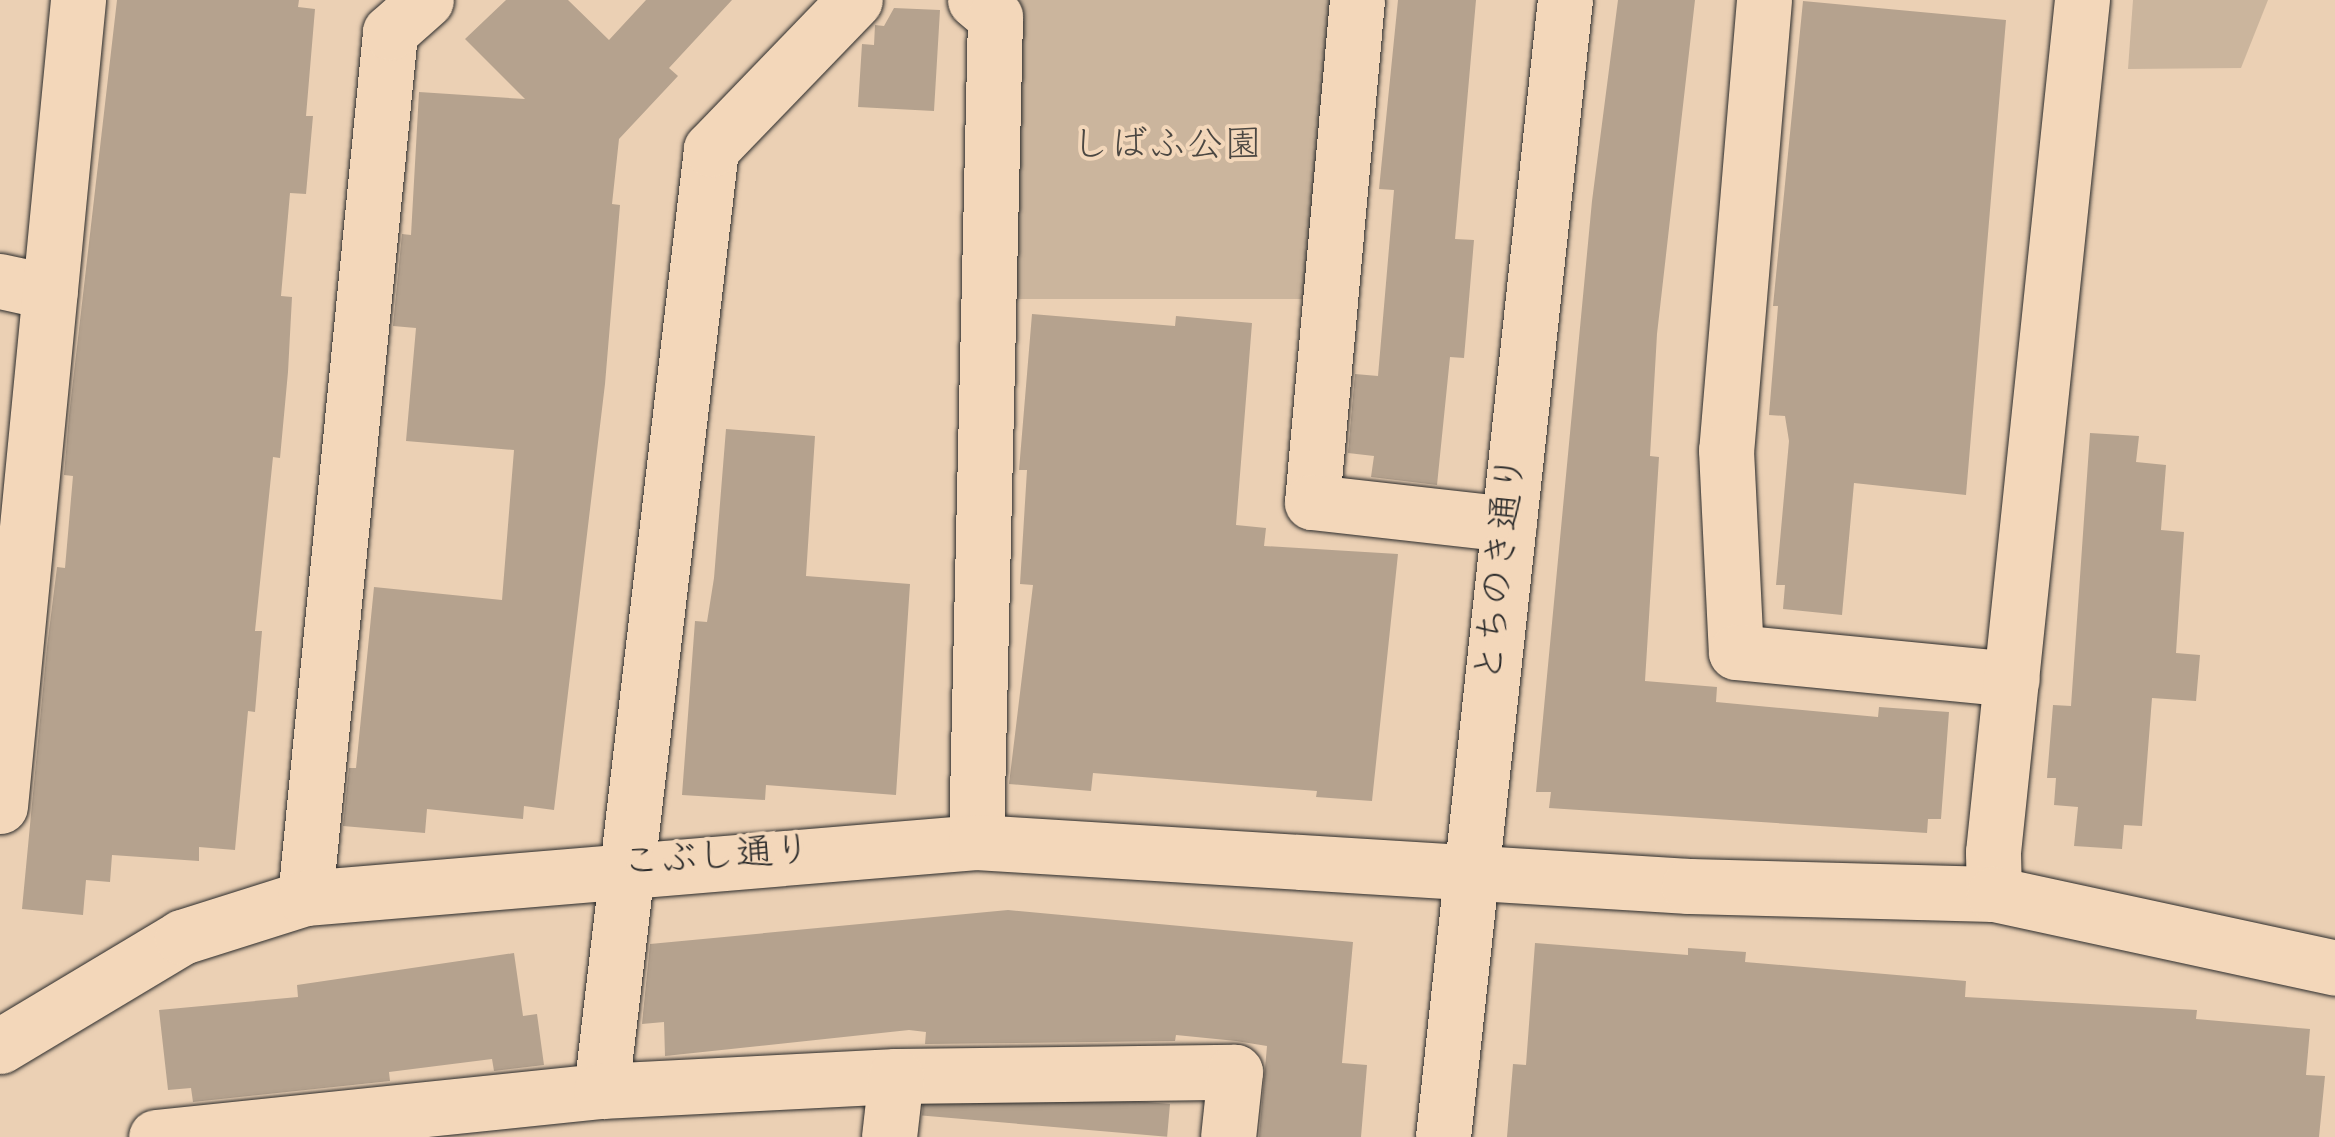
<!DOCTYPE html>
<html>
<head>
<meta charset="utf-8">
<style>
  body { margin:0 }
  #map { position:relative; width:2335px; height:1137px; overflow:hidden; background:#ebd0b4; font-family:"Gochi Hand","Klee One",sans-serif }
  div>[style] { position:absolute }
  [style*='--x'] { left:calc(var(--x)*1px); top:calc(var(--y)*1px); width:calc(var(--w)*1px); rotate:calc(var(--a)*1deg) }
  .green>* { inset:0; background:#cbb59d; transform-origin:0 0 }
  .building>* { inset:0; background:#b5a28e; transform-origin:0 0 }
  .roads { filter:drop-shadow(0 0 2px #2b2b2b) drop-shadow(0 0 2px #2b2b2b) }
  .street>* { height:55px; margin:-27.5px; padding:0 27.5px; transform-origin:27.5px; border-radius:27.5px; background:#f3d7ba }
  .secondary>* { height:55px; margin:-27.5px; padding:0 27.5px; transform-origin:27.5px; border-radius:27.5px; background:#f3d7ba }
  span { translate:-50% -50%; white-space:nowrap; text-align:center; line-height:1.15; -webkit-text-stroke:8px #f3d7ba; paint-order:stroke }
  .park-label { font-size:38px; color:#4b4742 }
  .street-label { font-size:38px; color:#2b2b2b }
</style>
</head>
<body>
<div id="map">
  <div class="green">
    <i style="left:1012px;top:0;width:320px;height:299px"></i>
    <i style="clip-path:polygon(2133px 0,2268px 0,2241px 68px,2128px 69px)"></i>
  </div>
  <div class="building">
    <i style="clip-path:polygon(117px 0,299px 0,298px 7px,315px 9px,306px 116px,313px 116px,306px 194px,290px 193px,281px 296px,292px 297px,288px 372px,280px 458px,273px 457px,255px 631px,262px 631px,255px 712px,248px 711px,235px 850px,199px 847px,199px 861px,112px 855px,110px 882px,86px 880px,83px 915px,22px 909px,47px 647px,57px 567px,65px 568px,73px 476px,64px 475px,69px 416px)"></i>
    <i style="clip-path:polygon(506px 0,568px 0,609px 40px,646px 0,732px 0,669px 68px,678px 76px,619px 139px,612px 204px,620px 205px,605px 384px,554px 810px,524px 806px,523px 819px,427px 809px,425px 833px,343px 826px,349px 768px,356px 768px,374px 587px,502px 600px,514px 450px,406px 441px,416px 328px,393px 326px,402px 234px,411px 235px,419px 92px,525px 99px,465px 39px)"></i>
    <i style="clip-path:polygon(1398px 0,1476px 0,1455px 239px,1474px 240px,1464px 358px,1450px 357px,1437px 485px,1371px 477px,1374px 456px,1348px 453px,1355px 374px,1378px 376px,1394px 190px,1379px 189px)"></i>
    <i style="clip-path:polygon(1618px 0,1695px 0,1657px 334px,1650px 456px,1659px 457px,1645px 681px,1717px 687px,1716px 702px,1878px 717px,1879px 707px,1949px 712px,1941px 819px,1928px 819px,1927px 833px,1549px 808px,1551px 792px,1536px 792px,1592px 201px)"></i>
    <i style="clip-path:polygon(1803px 1px,2006px 20px,1966px 495px,1854px 483px,1842px 615px,1783px 609px,1785px 585px,1776px 585px,1789px 441px,1785px 416px,1769px 415px,1778px 306px,1773px 306px)"></i>
    <i style="clip-path:polygon(894px 8px,940px 10px,934px 111px,858px 107px,862px 44px,874px 45px,875px 25px,884px 26px)"></i>
    <i style="clip-path:polygon(1032px 314px,1175px 326px,1176px 316px,1252px 323px,1236px 525px,1266px 528px,1264px 546px,1398px 554px,1372px 801px,1316px 797px,1317px 791px,1093px 773px,1091px 791px,1009px 784px,1033px 585px,1020px 584px,1027px 470px,1019px 470px)"></i>
    <i style="clip-path:polygon(726px 429px,815px 436px,806px 576px,910px 584px,896px 795px,766px 785px,765px 800px,682px 795px,695px 621px,707px 622px,714px 578px)"></i>
    <i style="clip-path:polygon(2090px 433px,2139px 436px,2136px 462px,2166px 465px,2161px 530px,2184px 532px,2176px 653px,2200px 655px,2196px 701px,2152px 698px,2142px 826px,2124px 825px,2122px 849px,2074px 846px,2078px 807px,2054px 805px,2056px 778px,2047px 778px,2053px 705px,2071px 706px)"></i>
    <i style="clip-path:polygon(1008px 910px,1353px 942px,1342px 1063px,1367px 1065px,1361px 1137px,1259px 1137px,1267px 1046px,1236px 1041px,1176px 1035px,1175px 1041px,925px 1044px,926px 1032px,909px 1030px,665px 1056px,664px 1022px,642px 1024px,650px 944px)"></i>
    <i style="clip-path:polygon(1535px 943px,1688px 955px,1688px 948px,1746px 952px,1745px 962px,1966px 981px,1965px 997px,2197px 1010px,2196px 1019px,2310px 1029px,2306px 1075px,2325px 1076px,2319px 1137px,1507px 1137px,1513px 1064px,1526px 1065px)"></i>
    <i style="clip-path:polygon(514px 953px,523px 1016px,537px 1014px,544px 1065px,494px 1071px,492px 1059px,389px 1072px,390px 1081px,193px 1102px,191px 1088px,168px 1090px,159px 1010px,298px 997px,297px 985px)"></i>
    <i style="left:1170px;top:1104px;width:33px;height:246px;rotate:95deg"></i>
  </div>
  <div class="roads">
    <div class="street">
      <i style="--x:975;--y:0;--w:26;--a:40"></i>
      <i style="--x:995;--y:17;--w:825;--a:91.32"></i>
      <i style="--x:1357;--y:0;--w:504;--a:95.12"></i>
      <i style="--x:1312;--y:502;--w:198;--a:6.4"></i>
      <i style="--x:1764;--y:0;--w:452;--a:94.8"></i>
      <i style="--x:1726;--y:450;--w:202;--a:87.2"></i>
      <i style="--x:1736;--y:652;--w:277;--a:5.6"></i>
      <i style="--x:0;--y:281;--w:51;--a:12.4"></i>
      <i style="--x:0;--y:806;--w:810;--a:-84.47"></i>
      <i style="--x:1994;--y:894;--w:42;--a:-91.4"></i>
      <i style="--x:1993;--y:852;--w:857;--a:-84.04"></i>
      <i style="--x:305;--y:898;--w:870;--a:-84.39"></i>
      <i style="--x:390;--y:32;--w:48;--a:-41.6"></i>
      <i style="--x:0;--y:1046;--w:212;--a:-30.9"></i>
      <i style="--x:182;--y:937;--w:129;--a:-17.6"></i>
      <i style="--x:305;--y:898;--w:673;--a:-4.77"></i>
      <i style="--x:976;--y:842;--w:714;--a:3.53"></i>
      <i style="--x:1689;--y:886;--w:305;--a:1.5"></i>
      <i style="--x:1994;--y:894;--w:349;--a:12.2"></i>
      <i style="--x:601;--y:1091;--w:948;--a:-83.34"></i>
      <i style="--x:711;--y:149;--w:207;--a:-46"></i>
      <i style="--x:156;--y:1137;--w:447;--a:-5.9"></i>
      <i style="--x:601;--y:1091;--w:295;--a:-2.9"></i>
      <i style="--x:896;--y:1076;--w:339;--a:-0.7"></i>
      <i style="--x:1235;--y:1072;--w:65;--a:96.1"></i>
      <i style="--x:889;--y:1137;--w:61;--a:-83.5"></i>
    </div>
    <div class="secondary">
      <i style="--x:1443;--y:1137;--w:1144;--a:-83.88"></i>
    </div>
  </div>
  <div class="park-label">
    <span style="left:1167px;top:150px">しばふ公園</span>
  </div>
  <div class="street-label">
    <span style="left:1505px;top:569px;rotate:-84deg">とちのき通り</span>
    <span style="left:717px;top:861px;rotate:-4deg">こぶし通り</span>
  </div>
</div>
</body>
</html>
